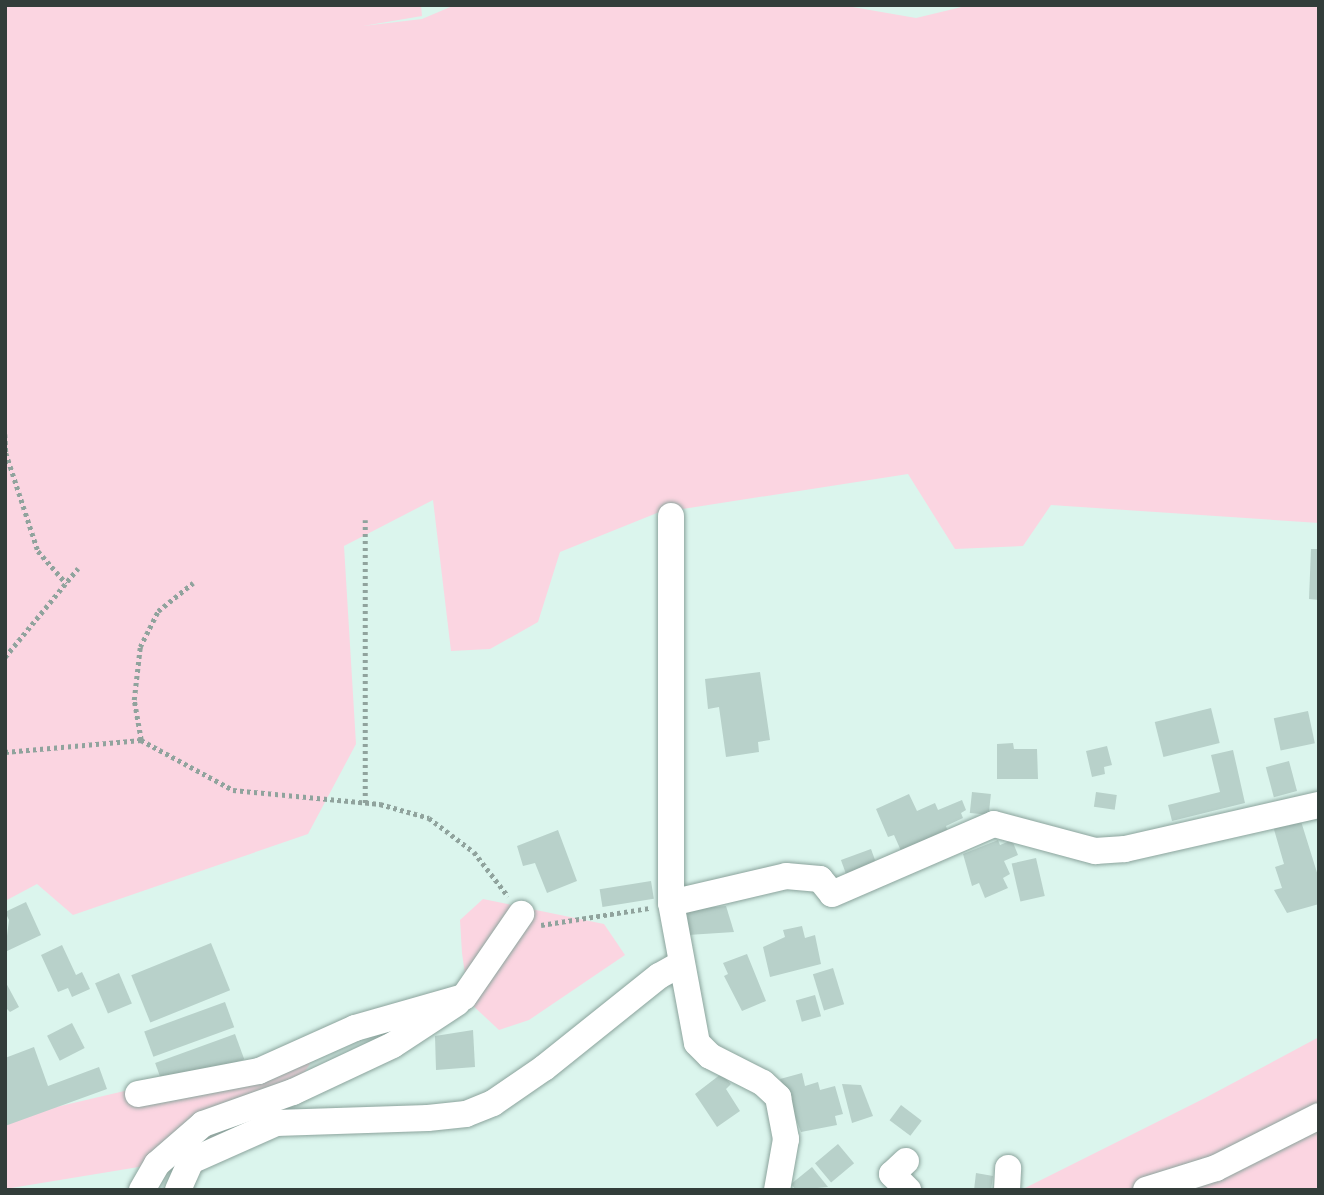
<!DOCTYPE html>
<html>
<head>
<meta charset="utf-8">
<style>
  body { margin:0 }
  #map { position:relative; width:1324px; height:1195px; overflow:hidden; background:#dbf5ed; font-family:Georgia,serif }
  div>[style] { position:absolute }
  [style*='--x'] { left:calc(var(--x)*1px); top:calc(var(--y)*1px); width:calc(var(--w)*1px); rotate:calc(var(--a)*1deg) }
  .green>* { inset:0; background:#fbd5e1 }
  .building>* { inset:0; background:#b8d1ca; transform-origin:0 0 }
  .path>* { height:4.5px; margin-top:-2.25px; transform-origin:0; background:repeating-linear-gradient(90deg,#90a39d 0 3.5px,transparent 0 7px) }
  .roads { filter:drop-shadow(0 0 2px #8ba39c) drop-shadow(0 0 2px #8ba39c) }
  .minor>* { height:26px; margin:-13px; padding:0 13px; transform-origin:13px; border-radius:13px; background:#fff }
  span { translate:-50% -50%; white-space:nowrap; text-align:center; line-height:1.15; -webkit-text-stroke:6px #f4fefb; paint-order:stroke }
  .frame { position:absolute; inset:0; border:7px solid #323d3a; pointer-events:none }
</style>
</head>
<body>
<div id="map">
  <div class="green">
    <i style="clip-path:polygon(5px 5px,421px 5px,422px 16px,363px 26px,422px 19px,455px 5px,841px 5px,916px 18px,970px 5px,1319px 5px,1319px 523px,1051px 505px,1023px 546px,955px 549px,908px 474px,657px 513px,560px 552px,538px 622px,490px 649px,451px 651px,433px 500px,344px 546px,356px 744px,308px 834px,73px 915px,37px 884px,5px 901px)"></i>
    <i style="clip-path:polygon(483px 899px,604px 924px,625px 955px,529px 1020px,499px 1030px,469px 1002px,462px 953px,460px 920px)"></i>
    <i style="clip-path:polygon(1319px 1037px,1319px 1190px,1021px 1190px,1205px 1098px)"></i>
    <i style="clip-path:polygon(315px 1055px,282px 1110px,157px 1164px,5px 1189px,5px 1119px,133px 1089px)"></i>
  </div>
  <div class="building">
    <i style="clip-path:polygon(1311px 549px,1319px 549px,1319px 600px,1309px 599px)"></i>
    <i style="clip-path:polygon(760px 672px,770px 740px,758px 742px,759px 752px,726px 757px,719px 707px,708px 709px,705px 679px)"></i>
    <i style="left:1211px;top:708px;width:36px;height:58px;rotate:76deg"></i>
    <i style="left:1308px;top:711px;width:33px;height:35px;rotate:78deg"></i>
    <i style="clip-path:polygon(1013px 743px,1014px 749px,1037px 749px,1038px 779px,997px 779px,997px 744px)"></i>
    <i style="clip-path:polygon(1107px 746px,1112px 765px,1104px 767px,1105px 774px,1092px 777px,1086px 751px)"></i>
    <i style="clip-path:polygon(1233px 750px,1245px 803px,1172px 821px,1168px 805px,1220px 792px,1211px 755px)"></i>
    <i style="left:1289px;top:761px;width:31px;height:24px;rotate:75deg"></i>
    <i style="left:972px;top:792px;width:19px;height:21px;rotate:6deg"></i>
    <i style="left:1096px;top:792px;width:21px;height:15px;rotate:8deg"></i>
    <i style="clip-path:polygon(909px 794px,917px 811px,935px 803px,938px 810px,962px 800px,966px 810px,961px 813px,963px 818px,946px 826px,948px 832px,902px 853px,894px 835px,888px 837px,876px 809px)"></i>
    <i style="clip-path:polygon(1300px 818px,1319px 879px,1319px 904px,1287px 913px,1274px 890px,1282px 888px,1275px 867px,1284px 864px,1273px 826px)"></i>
    <i style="clip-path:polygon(558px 830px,577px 881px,547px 893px,535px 863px,523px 866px,517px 846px)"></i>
    <i style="clip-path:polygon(998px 840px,1000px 845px,1012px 840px,1018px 855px,1004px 861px,1010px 874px,1003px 878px,1008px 888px,985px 898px,979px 883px,972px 886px,963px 854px)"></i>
    <i style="left:871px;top:849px;width:20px;height:32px;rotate:70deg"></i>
    <i style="left:1036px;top:858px;width:39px;height:25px;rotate:77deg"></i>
    <i style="left:651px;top:881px;width:18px;height:52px;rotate:81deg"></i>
    <i style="clip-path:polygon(26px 902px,41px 935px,5px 952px,9px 920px,5px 912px)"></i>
    <i style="clip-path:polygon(726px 906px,734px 932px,688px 935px,687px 909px)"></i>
    <i style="clip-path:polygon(802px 926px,805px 938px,815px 935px,821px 964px,770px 977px,763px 947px,785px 937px,783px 930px)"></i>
    <i style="left:211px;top:943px;width:51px;height:86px;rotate:68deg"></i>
    <i style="clip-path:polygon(62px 945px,76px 975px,82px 972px,90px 989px,72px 997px,68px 988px,58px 992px,41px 955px)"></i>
    <i style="clip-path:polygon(747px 954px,766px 1001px,742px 1011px,724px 976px,728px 974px,723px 963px)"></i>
    <i style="left:833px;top:968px;width:38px;height:21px;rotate:73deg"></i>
    <i style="left:119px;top:973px;width:33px;height:26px;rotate:67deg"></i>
    <i style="clip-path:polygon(5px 981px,19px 1007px,10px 1012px,5px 1007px)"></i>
    <i style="left:815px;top:995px;width:22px;height:20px;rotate:74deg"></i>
    <i style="left:225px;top:1002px;width:27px;height:86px;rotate:70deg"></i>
    <i style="left:72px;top:1023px;width:28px;height:28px;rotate:63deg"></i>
    <i style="clip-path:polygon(473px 1030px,475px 1067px,436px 1070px,435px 1036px)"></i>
    <i style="left:235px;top:1034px;width:27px;height:85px;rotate:70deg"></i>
    <i style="clip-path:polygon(34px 1047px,48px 1086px,99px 1067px,107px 1089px,5px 1126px,5px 1058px)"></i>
    <i style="clip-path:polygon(802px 1073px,805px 1086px,818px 1082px,820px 1090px,835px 1086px,843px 1114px,835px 1116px,837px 1125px,801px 1132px,780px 1079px)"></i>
    <i style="clip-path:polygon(721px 1074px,731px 1084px,726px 1089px,740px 1111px,717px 1127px,695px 1094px)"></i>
    <i style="clip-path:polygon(842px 1084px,861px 1085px,873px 1116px,852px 1123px)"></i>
    <i style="left:901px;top:1105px;width:26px;height:19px;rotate:37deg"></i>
    <i style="left:838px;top:1144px;width:25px;height:30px;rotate:50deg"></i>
    <i style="clip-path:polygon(812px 1167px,828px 1187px,796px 1190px,791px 1184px)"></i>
    <i style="clip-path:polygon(976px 1173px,993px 1176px,991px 1190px,974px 1190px)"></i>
  </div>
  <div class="path">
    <i style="--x:5;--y:434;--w:19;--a:87"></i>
    <i style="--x:6;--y:453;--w:103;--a:71.9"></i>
    <i style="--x:38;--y:551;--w:43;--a:48.8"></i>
    <i style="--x:5;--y:657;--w:115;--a:-50.6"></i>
    <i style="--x:141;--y:740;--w:41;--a:-99.9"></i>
    <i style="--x:134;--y:700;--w:53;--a:-83.5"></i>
    <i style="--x:140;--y:647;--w:40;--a:-63.4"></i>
    <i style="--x:158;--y:611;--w:45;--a:-38.7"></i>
    <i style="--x:5;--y:752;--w:137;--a:-5"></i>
    <i style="--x:141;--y:740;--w:105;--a:28.5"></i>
    <i style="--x:233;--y:790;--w:148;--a:5.4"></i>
    <i style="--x:380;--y:804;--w:51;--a:15.9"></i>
    <i style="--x:429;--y:818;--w:56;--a:37.1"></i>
    <i style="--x:474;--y:852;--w:56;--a:52.3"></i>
    <i style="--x:365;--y:803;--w:283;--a:-90"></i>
    <i style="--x:541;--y:925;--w:109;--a:-8.9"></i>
  </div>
  <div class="roads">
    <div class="minor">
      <i style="--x:671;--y:516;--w:387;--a:90"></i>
      <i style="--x:671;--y:903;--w:118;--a:-13.2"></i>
      <i style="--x:786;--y:876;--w:34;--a:5"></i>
      <i style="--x:820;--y:879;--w:19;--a:51"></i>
      <i style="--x:832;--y:894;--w:176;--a:-23.4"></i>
      <i style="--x:994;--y:824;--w:105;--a:15"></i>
      <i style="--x:1095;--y:851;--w:30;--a:-4"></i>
      <i style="--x:1125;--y:849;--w:199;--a:-12.8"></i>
      <i style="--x:671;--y:903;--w:142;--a:79.5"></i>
      <i style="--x:697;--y:1043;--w:18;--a:45"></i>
      <i style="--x:710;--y:1056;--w:59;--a:27"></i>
      <i style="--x:763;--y:1083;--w:21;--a:43"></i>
      <i style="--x:778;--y:1097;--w:43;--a:79.2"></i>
      <i style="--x:786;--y:1139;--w:52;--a:100"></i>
      <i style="--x:138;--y:1094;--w:123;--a:-10.8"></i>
      <i style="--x:259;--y:1071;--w:105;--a:-24.1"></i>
      <i style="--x:355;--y:1028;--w:113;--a:-15.9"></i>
      <i style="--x:464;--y:997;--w:101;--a:-55.5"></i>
      <i style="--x:906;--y:1161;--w:19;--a:137"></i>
      <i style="--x:892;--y:1174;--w:23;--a:45"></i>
      <i style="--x:142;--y:1190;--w:30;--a:-60"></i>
      <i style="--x:157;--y:1164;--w:61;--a:-41"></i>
      <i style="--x:203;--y:1124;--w:96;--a:-19.6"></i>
      <i style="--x:293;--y:1092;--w:110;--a:-25.2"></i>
      <i style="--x:393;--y:1045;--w:77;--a:-33.3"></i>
      <i style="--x:178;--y:1190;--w:32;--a:-66"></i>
      <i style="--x:191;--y:1161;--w:93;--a:-24.1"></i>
      <i style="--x:276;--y:1123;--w:152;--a:-1.9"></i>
      <i style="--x:428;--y:1118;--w:38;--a:-6"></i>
      <i style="--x:466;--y:1114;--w:29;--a:-22"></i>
      <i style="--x:493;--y:1103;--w:62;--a:-34.5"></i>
      <i style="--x:544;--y:1068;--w:147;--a:-38.7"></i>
      <i style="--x:659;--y:976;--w:25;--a:-29"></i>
      <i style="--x:1007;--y:1190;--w:22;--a:-87"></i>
      <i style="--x:1146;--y:1190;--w:73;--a:-17.4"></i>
      <i style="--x:1216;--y:1168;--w:115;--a:-26.8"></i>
    </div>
  </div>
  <div class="frame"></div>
</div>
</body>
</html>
